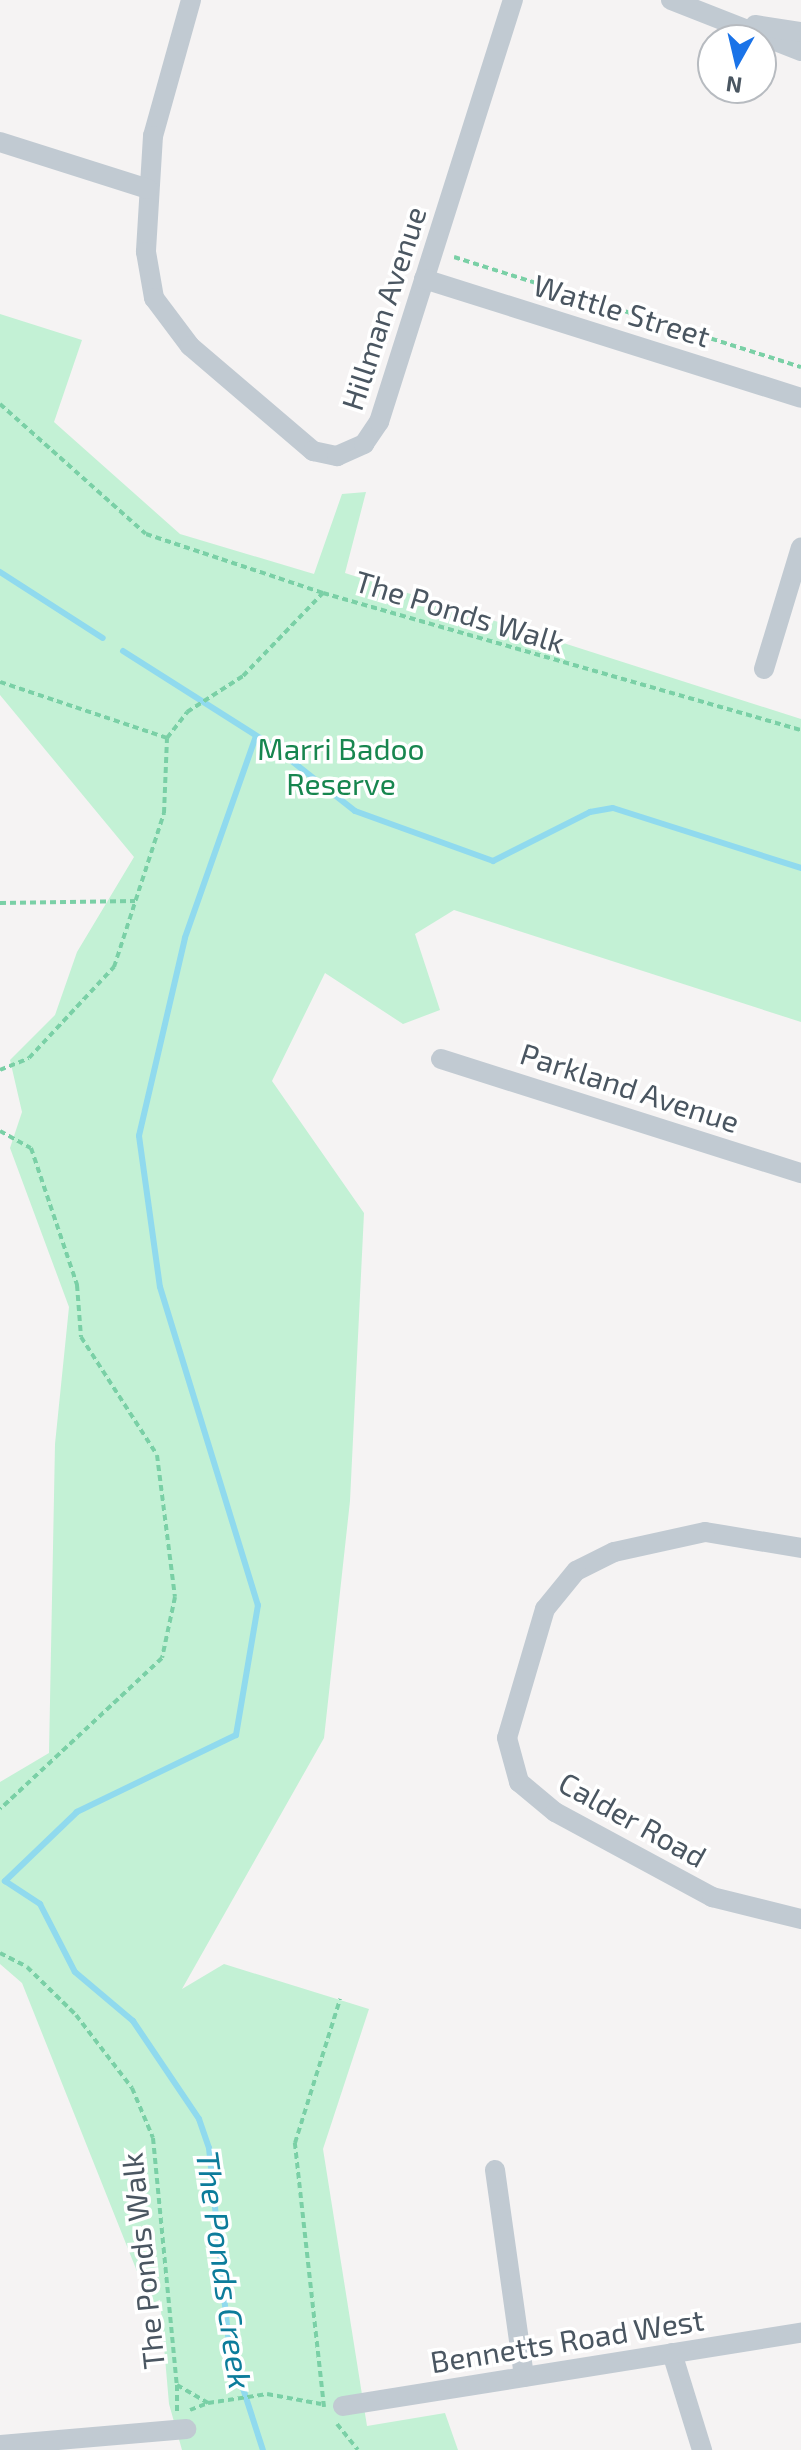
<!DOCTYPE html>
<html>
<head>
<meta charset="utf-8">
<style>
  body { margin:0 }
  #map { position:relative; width:801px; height:2450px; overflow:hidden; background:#f5f3f3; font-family:"Exo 2",sans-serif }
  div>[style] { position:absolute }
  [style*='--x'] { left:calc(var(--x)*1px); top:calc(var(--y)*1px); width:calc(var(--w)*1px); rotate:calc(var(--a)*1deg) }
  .green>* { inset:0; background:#c3f1d5 }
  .stream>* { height:6px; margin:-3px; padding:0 3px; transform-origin:3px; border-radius:3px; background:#90daee }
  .path>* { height:4px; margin-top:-2px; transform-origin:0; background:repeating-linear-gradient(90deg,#7ad0a6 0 6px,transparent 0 10px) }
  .minor>* { height:20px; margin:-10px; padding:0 10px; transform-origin:10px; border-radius:10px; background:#c1cad2 }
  span { translate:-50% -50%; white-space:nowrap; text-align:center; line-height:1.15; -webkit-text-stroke:7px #fff; paint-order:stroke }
  .street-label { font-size:30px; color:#4a5661 }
  .park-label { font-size:30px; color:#17864f }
  .water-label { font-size:32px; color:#0c7c9b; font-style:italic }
  .north { position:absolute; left:697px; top:24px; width:80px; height:80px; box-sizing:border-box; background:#fff; border:2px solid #b7bbc0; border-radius:50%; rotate:188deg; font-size:22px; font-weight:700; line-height:32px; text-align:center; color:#4a5661 }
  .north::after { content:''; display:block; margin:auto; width:28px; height:36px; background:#1a73e8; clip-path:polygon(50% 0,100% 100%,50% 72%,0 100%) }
</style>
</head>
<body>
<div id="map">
  <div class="green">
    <i style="clip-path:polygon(0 314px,82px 340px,54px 422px,180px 534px,314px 574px,342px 494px,366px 492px,345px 573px,801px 719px,801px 1022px,454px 910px,415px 934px,440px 1010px,403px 1024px,325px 973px,272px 1081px,364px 1213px,350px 1501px,324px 1738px,182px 1989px,224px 1964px,369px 2009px,323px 2149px,367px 2426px,445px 2413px,458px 2450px,182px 2450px,169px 2404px,160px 2300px,150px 2304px,22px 1983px,0 1964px,0 1782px,49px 1753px,55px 1444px,69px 1307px,10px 1148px,22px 1112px,10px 1060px,55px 1015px,77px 952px,134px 857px,0 695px)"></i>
  </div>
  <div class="stream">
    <i style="--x:0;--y:572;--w:122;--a:32.7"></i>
    <i style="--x:123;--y:651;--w:179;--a:32.4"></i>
    <i style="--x:274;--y:747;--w:103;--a:38.3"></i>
    <i style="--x:355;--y:811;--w:147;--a:19.9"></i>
    <i style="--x:493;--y:861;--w:109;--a:-26.8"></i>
    <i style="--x:590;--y:812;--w:23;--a:-10"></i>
    <i style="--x:613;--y:808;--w:197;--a:17.7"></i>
    <i style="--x:256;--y:736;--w:214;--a:109.4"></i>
    <i style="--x:185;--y:938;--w:203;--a:103.1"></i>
    <i style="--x:139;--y:1136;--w:152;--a:82.1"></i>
    <i style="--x:160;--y:1287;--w:333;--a:72.9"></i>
    <i style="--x:258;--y:1605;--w:132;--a:99.6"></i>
    <i style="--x:236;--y:1735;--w:177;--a:154.2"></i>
    <i style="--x:77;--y:1812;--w:100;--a:136.2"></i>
    <i style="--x:5;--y:1881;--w:42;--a:33.3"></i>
    <i style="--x:40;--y:1904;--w:76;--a:62.8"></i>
    <i style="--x:75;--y:1972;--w:76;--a:40.2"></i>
    <i style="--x:133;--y:2021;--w:118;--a:56"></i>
    <i style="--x:199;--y:2119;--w:31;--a:71"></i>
    <i style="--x:209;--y:2148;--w:198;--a:84.2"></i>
    <i style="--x:229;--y:2345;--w:110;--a:72.1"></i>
  </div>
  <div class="path">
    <i style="--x:454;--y:257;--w:364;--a:17.6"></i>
    <i style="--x:0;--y:404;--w:195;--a:41.7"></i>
    <i style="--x:146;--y:534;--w:187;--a:18.4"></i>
    <i style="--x:0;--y:682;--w:176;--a:18.5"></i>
    <i style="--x:0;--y:903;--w:135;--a:-0.8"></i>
    <i style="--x:0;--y:1070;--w:31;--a:-22"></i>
    <i style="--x:29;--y:1058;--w:125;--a:-47"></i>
    <i style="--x:114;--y:967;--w:162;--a:-72"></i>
    <i style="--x:164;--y:813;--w:75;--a:-87.7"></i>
    <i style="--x:167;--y:738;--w:33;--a:-52"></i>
    <i style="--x:187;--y:712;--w:67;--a:-32.7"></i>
    <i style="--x:243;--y:676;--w:115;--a:-46.1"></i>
    <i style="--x:323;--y:593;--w:497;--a:16"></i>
    <i style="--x:0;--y:1131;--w:35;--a:29"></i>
    <i style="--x:31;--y:1148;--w:145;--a:71.4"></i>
    <i style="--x:77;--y:1285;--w:52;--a:85.6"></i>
    <i style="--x:81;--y:1337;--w:140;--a:57.2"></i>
    <i style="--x:157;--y:1455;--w:143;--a:82.8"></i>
    <i style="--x:175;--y:1597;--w:62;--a:102"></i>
    <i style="--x:162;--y:1658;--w:221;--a:137"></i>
    <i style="--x:0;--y:1953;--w:30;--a:27"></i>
    <i style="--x:27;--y:1967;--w:69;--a:44.4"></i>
    <i style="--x:76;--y:2015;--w:92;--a:52.5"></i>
    <i style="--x:132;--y:2088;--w:54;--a:67.2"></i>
    <i style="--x:153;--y:2138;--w:248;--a:84.5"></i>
    <i style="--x:324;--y:2407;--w:266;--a:-96.3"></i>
    <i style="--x:295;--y:2143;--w:151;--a:-72.6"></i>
    <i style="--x:190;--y:2410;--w:19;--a:-21"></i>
    <i style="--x:177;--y:2411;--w:26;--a:-90"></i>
    <i style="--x:177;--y:2385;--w:36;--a:30"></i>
    <i style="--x:208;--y:2403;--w:60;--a:-8.7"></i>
    <i style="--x:267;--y:2394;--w:55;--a:10.5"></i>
    <i style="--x:337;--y:2424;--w:33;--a:51"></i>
  </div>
  <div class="minor">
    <i style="--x:191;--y:0;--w:141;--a:105.6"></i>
    <i style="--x:153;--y:136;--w:116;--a:93.5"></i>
    <i style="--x:146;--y:252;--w:47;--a:80.1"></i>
    <i style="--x:154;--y:298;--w:60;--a:53.1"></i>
    <i style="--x:190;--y:346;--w:162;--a:40.5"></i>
    <i style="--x:313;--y:451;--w:25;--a:12"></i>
    <i style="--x:337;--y:456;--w:30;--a:-24"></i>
    <i style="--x:364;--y:444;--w:27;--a:-56"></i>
    <i style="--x:379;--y:422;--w:443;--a:-72.4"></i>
    <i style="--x:671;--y:0;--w:140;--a:21.4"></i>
    <i style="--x:755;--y:25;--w:47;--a:8.7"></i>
    <i style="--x:0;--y:142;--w:155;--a:17.6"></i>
    <i style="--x:424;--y:279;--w:395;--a:17.5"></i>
    <i style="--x:764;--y:669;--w:127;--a:-73.1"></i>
    <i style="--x:441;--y:1059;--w:378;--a:17.6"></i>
    <i style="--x:801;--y:1548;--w:97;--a:-170.5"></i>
    <i style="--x:705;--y:1532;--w:93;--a:167.6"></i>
    <i style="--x:614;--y:1552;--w:42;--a:153.4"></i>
    <i style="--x:576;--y:1571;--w:49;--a:129.2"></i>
    <i style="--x:545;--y:1609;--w:134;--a:106.4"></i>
    <i style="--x:507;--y:1738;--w:46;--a:74.7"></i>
    <i style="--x:519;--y:1782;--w:47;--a:39.8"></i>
    <i style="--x:555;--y:1812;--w:179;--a:28.4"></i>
    <i style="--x:712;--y:1897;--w:92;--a:13.9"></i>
    <i style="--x:495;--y:2170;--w:209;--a:82"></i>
    <i style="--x:672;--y:2353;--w:102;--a:72.8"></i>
    <i style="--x:343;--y:2406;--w:464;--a:-9.1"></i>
    <i style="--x:0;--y:2445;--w:187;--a:-4.9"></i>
  </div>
  <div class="street-label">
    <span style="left:383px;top:308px;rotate:-72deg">Hillman Avenue</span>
    <span style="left:622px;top:310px;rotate:17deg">Wattle Street</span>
    <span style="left:460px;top:611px;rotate:17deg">The Ponds Walk</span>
    <span style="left:630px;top:1087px;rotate:18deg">Parkland Avenue</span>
    <span style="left:633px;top:1819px;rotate:29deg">Calder Road</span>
    <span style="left:142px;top:2261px;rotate:-96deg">The Ponds Walk</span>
    <span style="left:567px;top:2340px;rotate:-9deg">Bennetts Road West</span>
  </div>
  <div class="park-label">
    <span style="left:341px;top:765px">Marri Badoo<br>Reserve</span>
  </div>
  <div class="water-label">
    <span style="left:225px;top:2270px;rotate:82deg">The Ponds Creek</span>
  </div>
  <div class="north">N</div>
</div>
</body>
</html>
